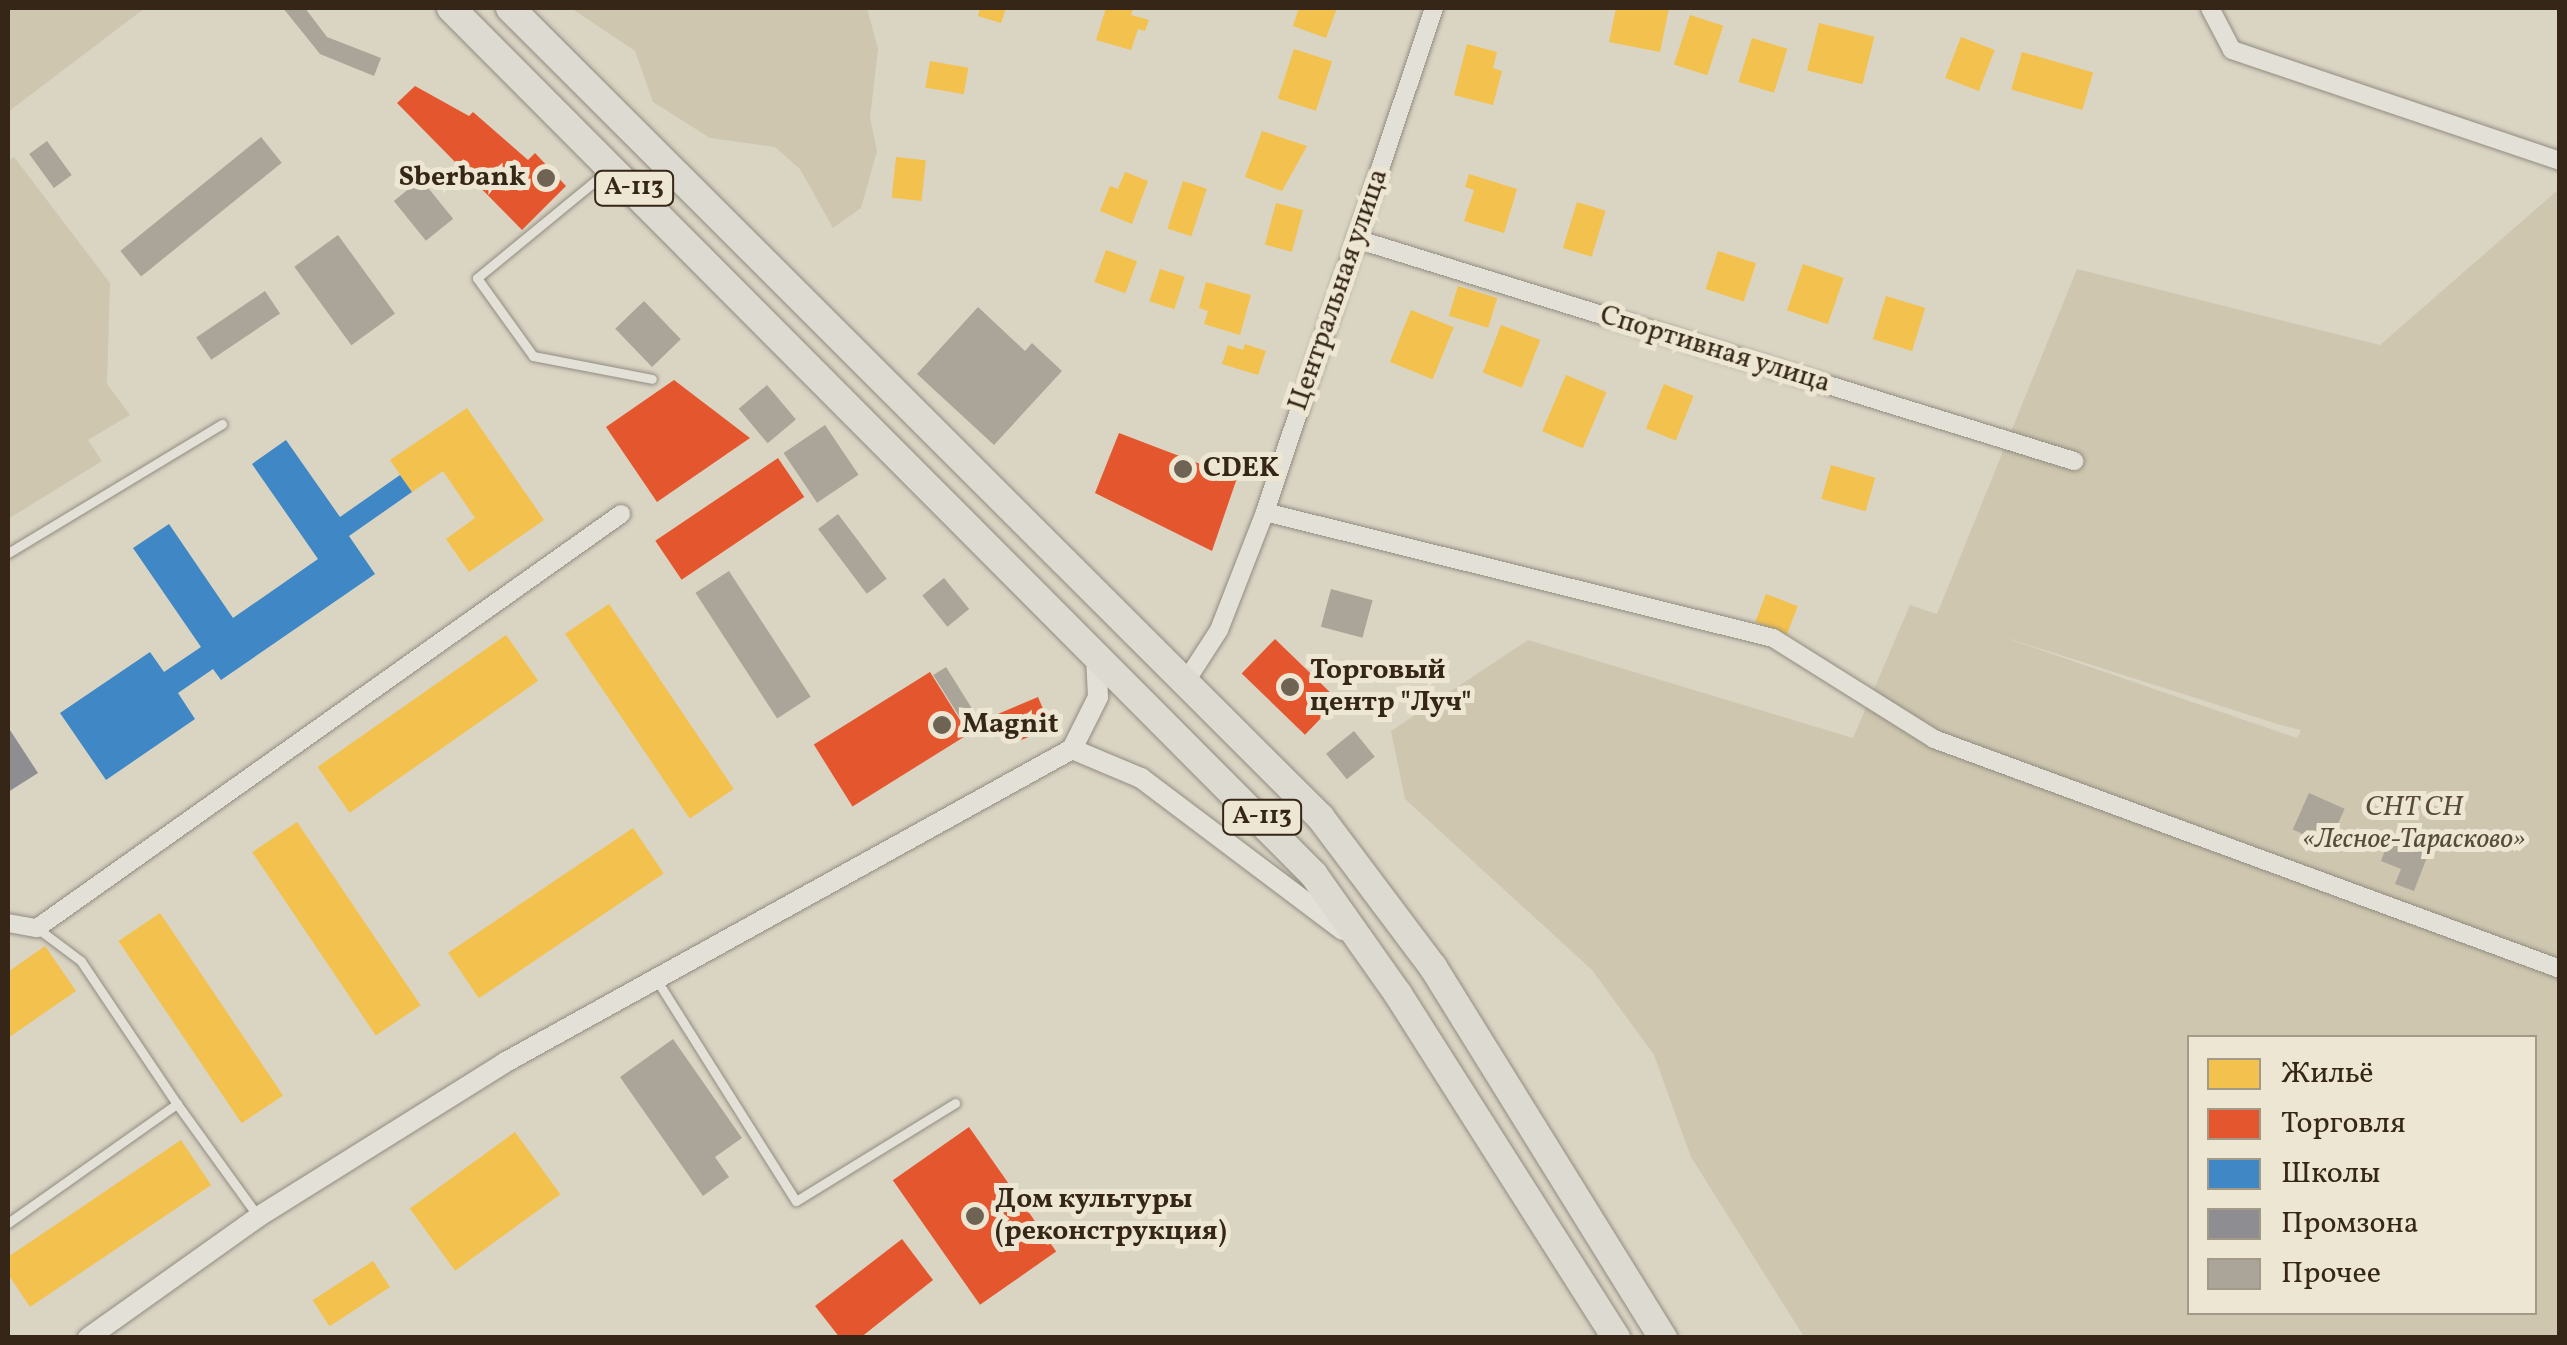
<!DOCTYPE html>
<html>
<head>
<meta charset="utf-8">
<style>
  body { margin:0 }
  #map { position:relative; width:2567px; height:1345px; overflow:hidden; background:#dad4c3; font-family:Vollkorn,serif }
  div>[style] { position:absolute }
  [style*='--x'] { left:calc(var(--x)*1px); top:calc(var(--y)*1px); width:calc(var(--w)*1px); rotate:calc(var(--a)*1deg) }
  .green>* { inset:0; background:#cec6af }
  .homes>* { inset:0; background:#f2c14e; transform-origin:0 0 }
  .shops>* { inset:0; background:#e4572e; transform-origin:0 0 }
  .schools>* { inset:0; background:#3f88c5 }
  .industry>* { inset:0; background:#8d8d92 }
  .building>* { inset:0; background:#aba599; transform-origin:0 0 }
  .roads { filter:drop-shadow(0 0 2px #918c80) drop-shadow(0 0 2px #918c80) }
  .service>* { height:9px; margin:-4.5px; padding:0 4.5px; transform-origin:4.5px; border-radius:4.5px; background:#e2e0d7 }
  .minor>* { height:18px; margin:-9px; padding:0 9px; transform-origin:9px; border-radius:9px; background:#e2e0d7 }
  .tertiary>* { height:20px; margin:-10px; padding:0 10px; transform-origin:10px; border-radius:10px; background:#e2e0d7 }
  .trunk>* { height:28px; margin:-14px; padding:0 14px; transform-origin:14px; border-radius:14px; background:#dddad1 }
  .dots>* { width:28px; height:28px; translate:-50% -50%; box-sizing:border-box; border:5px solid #ede6d2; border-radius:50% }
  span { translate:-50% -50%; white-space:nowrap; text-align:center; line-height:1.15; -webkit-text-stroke:10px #ede6d2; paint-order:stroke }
  .shield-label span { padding:2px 8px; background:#ede6d2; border:2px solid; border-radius:8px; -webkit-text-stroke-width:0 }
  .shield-label { font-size:25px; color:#352617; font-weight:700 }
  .poi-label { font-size:28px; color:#352617; font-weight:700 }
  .right { translate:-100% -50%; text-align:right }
  .left { translate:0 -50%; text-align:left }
  .street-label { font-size:28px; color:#352617 }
  .park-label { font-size:28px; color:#594b39; font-style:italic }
  .frame { position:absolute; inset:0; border:10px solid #352617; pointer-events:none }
  .legend { position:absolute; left:2187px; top:1035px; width:350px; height:280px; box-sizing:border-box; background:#ede6d2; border:2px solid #a39987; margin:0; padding:12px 18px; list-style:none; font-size:30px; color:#352617 }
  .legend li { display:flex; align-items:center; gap:20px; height:50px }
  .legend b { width:50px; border:2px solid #a39987 }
</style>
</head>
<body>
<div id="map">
  <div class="green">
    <i style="clip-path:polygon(8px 8px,145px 8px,8px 112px)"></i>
    <i style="clip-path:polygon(571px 8px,867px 8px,878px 49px,870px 118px,877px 151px,861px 208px,833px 228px,800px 169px,775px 147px,710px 138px,653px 102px,635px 51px)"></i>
    <i style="clip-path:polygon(14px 157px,110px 283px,107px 384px,130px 415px,88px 440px,102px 461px,8px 519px,8px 161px)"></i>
    <i style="clip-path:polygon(evenodd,2559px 189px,2559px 1337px,1804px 1337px,1691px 1157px,1654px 1055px,1592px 970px,1405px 799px,1391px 731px,1528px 640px,1853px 738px,1910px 605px,1937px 614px,2077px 269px,2380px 345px,2559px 189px,1997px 635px,2284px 726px,2301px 730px,2297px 738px,1997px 635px,2559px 189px,2190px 1038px,2534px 1038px,2534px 1312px,2190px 1312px,2190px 1038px)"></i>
  </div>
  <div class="homes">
    <i style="clip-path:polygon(980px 8px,1006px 8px,1001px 23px,978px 16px)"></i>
    <i style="clip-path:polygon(1106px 8px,1133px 8px,1131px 15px,1149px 20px,1145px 31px,1138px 29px,1131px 50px,1096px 40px)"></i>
    <i style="clip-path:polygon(1299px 8px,1337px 8px,1326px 38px,1293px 26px)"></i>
    <i style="clip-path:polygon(1616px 8px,1669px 8px,1660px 52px,1609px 42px)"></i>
    <i style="left:1690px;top:15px;width:35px;height:52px;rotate:18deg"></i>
    <i style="left:1819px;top:23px;width:57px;height:49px;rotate:14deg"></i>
    <i style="left:1961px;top:37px;width:36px;height:44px;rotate:21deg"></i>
    <i style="left:1752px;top:38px;width:37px;height:46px;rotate:17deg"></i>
    <i style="clip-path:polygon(1467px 44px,1497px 52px,1493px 68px,1502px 71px,1493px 105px,1454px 95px)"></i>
    <i style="left:1294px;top:49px;width:40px;height:52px;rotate:18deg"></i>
    <i style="left:2022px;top:52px;width:74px;height:39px;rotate:16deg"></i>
    <i style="left:930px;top:61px;width:39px;height:27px;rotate:10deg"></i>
    <i style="clip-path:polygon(1262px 131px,1307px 146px,1282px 191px,1245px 177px)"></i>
    <i style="left:896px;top:157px;width:30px;height:41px;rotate:6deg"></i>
    <i style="clip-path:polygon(1125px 172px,1148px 181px,1132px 224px,1100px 211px,1110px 186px,1118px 189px)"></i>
    <i style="clip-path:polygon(1469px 174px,1517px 189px,1504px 233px,1464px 221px,1474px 190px,1465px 187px)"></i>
    <i style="left:1183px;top:181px;width:25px;height:50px;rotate:18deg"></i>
    <i style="left:1577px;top:202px;width:30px;height:48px;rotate:17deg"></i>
    <i style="left:1276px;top:203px;width:28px;height:43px;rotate:15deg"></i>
    <i style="left:1106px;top:250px;width:33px;height:34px;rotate:20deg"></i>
    <i style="left:1718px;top:251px;width:40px;height:40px;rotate:18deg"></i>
    <i style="left:1803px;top:264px;width:43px;height:49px;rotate:19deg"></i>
    <i style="left:1160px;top:269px;width:26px;height:34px;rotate:18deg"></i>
    <i style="clip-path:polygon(1206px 282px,1251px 295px,1240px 335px,1204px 324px,1208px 311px,1199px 308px)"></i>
    <i style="left:1458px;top:286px;width:41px;height:31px;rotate:17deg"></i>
    <i style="left:1886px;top:296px;width:41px;height:45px;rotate:17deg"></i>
    <i style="left:1411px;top:310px;width:46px;height:56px;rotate:22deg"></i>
    <i style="left:1501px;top:325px;width:42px;height:51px;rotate:21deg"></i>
    <i style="clip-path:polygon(1245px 344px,1266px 351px,1258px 375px,1222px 364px,1228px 345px,1243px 350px)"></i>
    <i style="left:1566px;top:375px;width:44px;height:61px;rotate:23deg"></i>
    <i style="left:1664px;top:384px;width:32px;height:48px;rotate:22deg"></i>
    <i style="clip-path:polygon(467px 408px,544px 520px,469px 572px,446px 539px,475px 518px,443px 471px,412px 492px,390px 460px)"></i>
    <i style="left:1831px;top:465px;width:46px;height:35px;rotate:16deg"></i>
    <i style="left:1766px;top:594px;width:34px;height:30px;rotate:21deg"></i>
    <i style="left:609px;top:604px;width:223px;height:53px;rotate:56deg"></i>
    <i style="left:506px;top:635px;width:56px;height:230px;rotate:55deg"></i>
    <i style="left:297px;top:822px;width:221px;height:54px;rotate:56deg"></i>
    <i style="left:633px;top:828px;width:55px;height:223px;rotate:56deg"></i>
    <i style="left:160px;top:913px;width:220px;height:50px;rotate:56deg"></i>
    <i style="clip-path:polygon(45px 946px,76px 991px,8px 1038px,8px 972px)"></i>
    <i style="left:515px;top:1132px;width:77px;height:130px;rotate:54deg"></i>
    <i style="clip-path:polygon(181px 1140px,211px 1185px,30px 1307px,8px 1274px,8px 1257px)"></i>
    <i style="left:373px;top:1261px;width:31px;height:72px;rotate:57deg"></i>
  </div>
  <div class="shops">
    <i style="clip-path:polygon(415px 86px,469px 116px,473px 112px,528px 160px,535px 153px,566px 186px,522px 230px,397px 103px)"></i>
    <i style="clip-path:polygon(674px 380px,750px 438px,657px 502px,606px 427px)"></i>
    <i style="clip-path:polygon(1119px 433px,1237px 478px,1212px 551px,1095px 493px)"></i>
    <i style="left:778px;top:458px;width:47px;height:148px;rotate:56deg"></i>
    <i style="left:1275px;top:639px;width:88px;height:48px;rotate:44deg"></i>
    <i style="left:930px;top:672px;width:73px;height:137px;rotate:58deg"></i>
    <i style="left:1038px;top:697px;width:33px;height:43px;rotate:67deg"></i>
    <i style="left:969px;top:1127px;width:152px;height:93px;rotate:55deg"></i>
    <i style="clip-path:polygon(902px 1239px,933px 1280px,860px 1338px,840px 1338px,815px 1306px)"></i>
  </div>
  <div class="schools">
    <i style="clip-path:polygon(286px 440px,340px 517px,400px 475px,412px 492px,349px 536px,375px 574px,221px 680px,213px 669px,178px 693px,195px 719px,106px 780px,60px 713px,150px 652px,164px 672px,201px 647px,133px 548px,169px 524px,233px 618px,318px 559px,252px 464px)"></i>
  </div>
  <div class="industry">
    <i style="clip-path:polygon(8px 727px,38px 773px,8px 792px)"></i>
  </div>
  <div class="building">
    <i style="clip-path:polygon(283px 8px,305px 8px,327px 37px,381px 58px,374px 76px,320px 54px)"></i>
    <i style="left:261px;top:137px;width:33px;height:181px;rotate:51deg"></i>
    <i style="left:47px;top:141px;width:42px;height:22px;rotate:54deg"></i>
    <i style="left:421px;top:179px;width:51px;height:35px;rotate:51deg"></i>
    <i style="left:338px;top:235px;width:97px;height:54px;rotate:54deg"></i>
    <i style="left:265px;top:291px;width:27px;height:83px;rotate:56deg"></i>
    <i style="left:644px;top:301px;width:53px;height:40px;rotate:46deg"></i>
    <i style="clip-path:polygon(978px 307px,1025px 351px,1032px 343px,1062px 371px,994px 445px,917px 374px)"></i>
    <i style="left:767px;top:385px;width:45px;height:37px;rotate:50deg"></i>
    <i style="left:825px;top:425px;width:60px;height:50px;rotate:56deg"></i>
    <i style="left:838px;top:514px;width:81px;height:25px;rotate:53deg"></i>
    <i style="left:729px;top:571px;width:150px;height:40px;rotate:57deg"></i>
    <i style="left:944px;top:578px;width:40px;height:28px;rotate:51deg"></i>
    <i style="left:1331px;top:589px;width:43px;height:39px;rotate:15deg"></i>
    <i style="left:946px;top:667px;width:51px;height:15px;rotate:58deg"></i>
    <i style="left:1354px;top:731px;width:33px;height:36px;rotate:51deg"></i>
    <i style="left:2309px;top:793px;width:39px;height:40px;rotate:24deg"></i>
    <i style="clip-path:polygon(2390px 837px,2429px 852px,2414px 891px,2395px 884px,2401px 869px,2381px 861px)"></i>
    <i style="clip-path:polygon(673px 1039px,742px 1138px,715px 1157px,729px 1177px,703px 1196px,620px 1077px)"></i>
  </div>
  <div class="roads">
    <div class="service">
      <i style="--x:606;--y:172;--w:167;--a:140.6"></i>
      <i style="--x:477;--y:278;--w:96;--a:54.3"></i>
      <i style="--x:533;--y:356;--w:121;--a:10.9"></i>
      <i style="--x:8;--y:553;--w:250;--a:-31.1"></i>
      <i style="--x:656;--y:979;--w:262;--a:57.8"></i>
      <i style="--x:796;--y:1201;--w:187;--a:-31.6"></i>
      <i style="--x:177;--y:1104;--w:137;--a:54.2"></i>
      <i style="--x:8;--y:1223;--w:207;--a:-35.2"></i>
      <i style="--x:177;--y:1104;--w:172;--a:-123.9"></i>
      <i style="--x:81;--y:961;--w:55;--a:-143.1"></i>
    </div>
    <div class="minor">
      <i style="--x:2210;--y:8;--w:47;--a:62.4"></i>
      <i style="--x:2232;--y:50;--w:346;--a:18.7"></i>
      <i style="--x:1356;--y:239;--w:752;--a:17.18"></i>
      <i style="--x:1265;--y:512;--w:523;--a:13.93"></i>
      <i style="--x:1773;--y:638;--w:190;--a:32.1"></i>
      <i style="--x:1934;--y:739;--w:667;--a:20.17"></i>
      <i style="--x:1188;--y:678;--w:57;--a:-57.1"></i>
      <i style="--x:1219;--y:630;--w:127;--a:-68.7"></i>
      <i style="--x:1265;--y:512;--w:532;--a:-71.46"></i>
      <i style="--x:8;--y:923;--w:29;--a:10"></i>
      <i style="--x:37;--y:928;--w:716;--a:-35.33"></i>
    </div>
    <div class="tertiary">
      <i style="--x:1072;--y:749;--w:75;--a:22.8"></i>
      <i style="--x:1141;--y:778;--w:253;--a:37"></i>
      <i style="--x:88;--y:1338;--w:209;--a:-35.4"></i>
      <i style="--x:258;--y:1217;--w:290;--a:-32"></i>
      <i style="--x:504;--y:1063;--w:649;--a:-28.93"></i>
      <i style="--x:1072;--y:749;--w:58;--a:-63.4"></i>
      <i style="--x:1098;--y:697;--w:41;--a:-92.8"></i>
    </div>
    <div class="trunk">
      <i style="--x:451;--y:8;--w:1223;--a:45.13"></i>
      <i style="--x:1314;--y:875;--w:146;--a:54.8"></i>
      <i style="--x:1398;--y:994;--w:407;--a:57.6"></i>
      <i style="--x:510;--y:8;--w:1146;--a:44.96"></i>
      <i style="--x:1321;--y:818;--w:186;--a:53.1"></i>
      <i style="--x:1433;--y:967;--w:437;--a:58.2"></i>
    </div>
  </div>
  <div class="dots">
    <i style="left:546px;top:178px;background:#6f6353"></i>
    <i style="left:1183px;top:469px;background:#6f6353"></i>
    <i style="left:1290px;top:687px;background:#6f6353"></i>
    <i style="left:942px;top:725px;background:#6f6353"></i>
    <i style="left:975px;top:1216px;background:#6f6353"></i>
  </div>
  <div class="shield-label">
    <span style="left:634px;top:188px">А-113</span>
    <span style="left:1262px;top:817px">А-113</span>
  </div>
  <div class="poi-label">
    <span class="right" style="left:526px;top:178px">Sberbank</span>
    <span class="left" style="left:1203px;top:469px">CDEK</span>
    <span class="left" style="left:1310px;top:687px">Торговый<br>центр "Луч"</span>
    <span class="left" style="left:962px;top:725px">Magnit</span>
    <span class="left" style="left:995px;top:1216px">Дом культуры<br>(реконструкция)</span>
  </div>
  <div class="street-label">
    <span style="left:1339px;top:290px;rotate:-71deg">Центральная улица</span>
    <span style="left:1715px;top:350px;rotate:17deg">Спортивная улица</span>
  </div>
  <div class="park-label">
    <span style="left:2414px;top:824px">СНТ СН<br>«Лесное-Тарасково»</span>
  </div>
  <div class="frame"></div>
  <ul class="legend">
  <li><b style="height:28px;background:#f2c14e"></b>Жильё</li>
  <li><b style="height:28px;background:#e4572e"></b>Торговля</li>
  <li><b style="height:28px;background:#3f88c5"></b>Школы</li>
  <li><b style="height:28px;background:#8d8d92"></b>Промзона</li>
  <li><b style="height:28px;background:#aba599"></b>Прочее</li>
  </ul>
</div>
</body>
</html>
